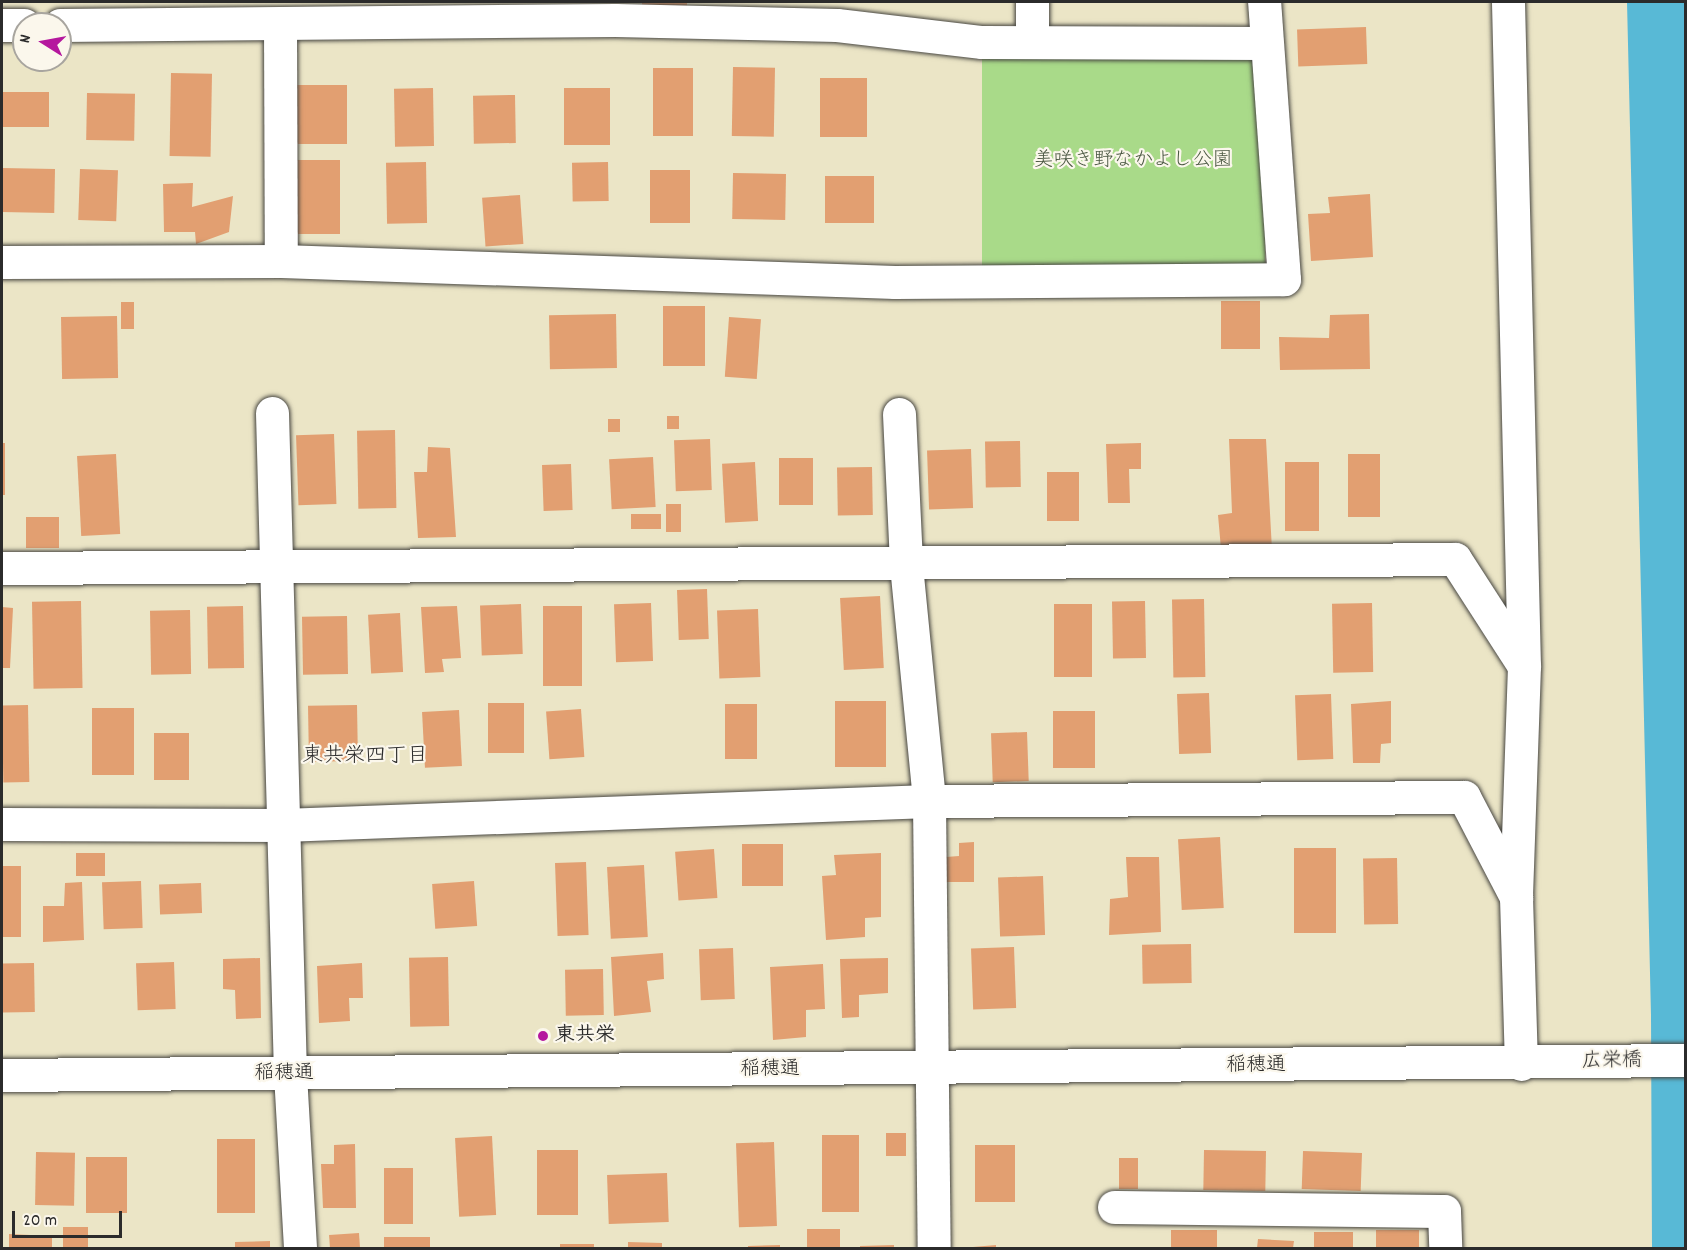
<!DOCTYPE html>
<html>
<head>
<meta charset="utf-8">
<style>
  body { margin:0 }
  #map { position:relative; width:1687px; height:1250px; overflow:hidden; background:#ebe5c6; font-family:Dekko,"Klee One",sans-serif }
  div>[style] { position:absolute }
  [style*='--x'] { left:calc(var(--x)*1px); top:calc(var(--y)*1px); width:calc(var(--w)*1px); rotate:calc(var(--a)*1deg) }
  .green>* { inset:0; background:#a9da89; transform-origin:0 0 }
  .water>* { inset:0; background:#58b9d6 }
  .building>* { inset:0; background:#e29f71; transform-origin:0 0 }
  .roads { filter:drop-shadow(0 0 2px #484742) drop-shadow(0 0 2px #484742) }
  .minor>* { height:33px; margin:-16.5px; padding:0 16.5px; transform-origin:16.5px; border-radius:16.5px; background:#fff }
  .tertiary>* { height:33px; margin:-16.5px; padding:0 16.5px; transform-origin:16.5px; border-radius:16.5px; background:#fff }
  .dots>* { width:16px; height:16px; translate:-50% -50%; box-sizing:border-box; border:3px solid #fbf7ec; border-radius:50% }
  span { translate:-50% -50%; white-space:nowrap; text-align:center; line-height:1.15; -webkit-text-stroke:4.5px #fbf7ec; paint-order:stroke }
  .park-label { font-size:20px; color:#4a5742 }
  .poi-label { font-size:20px; color:#2b2b2b; font-weight:700 }
  .left { translate:0 -50%; text-align:left }
  .street-label { font-size:20px; color:#2b2b2b }
  .neighbourhood-label { font-size:21px; color:#2b2b2b }
  .frame { position:absolute; inset:0; border:3px solid #2b2b2b; pointer-events:none }
  .north { position:absolute; left:12px; top:12px; width:60px; height:60px; box-sizing:border-box; background:#fbf7ec; border:2px solid #a8a59f; border-radius:50%; rotate:281deg; font-size:16px; font-weight:700; line-height:24px; text-align:center; color:#2b2b2b }
  .north::after { content:''; display:block; margin:auto; width:21px; height:27px; background:#b5179e; clip-path:polygon(50% 0,100% 100%,50% 72%,0 100%) }
  .scale { position:absolute; left:12px; top:1211px; width:110px; height:27px; box-sizing:border-box; border:3px solid #2b2b2b; border-top:0; padding-left:8px; font-size:18px; line-height:21px; white-space:nowrap; color:#2b2b2b; -webkit-text-stroke:4px #fbf7ec; paint-order:stroke }
</style>
</head>
<body>
<div id="map">
  <div class="green">
    <i style="left:982px;top:42px;width:283px;height:238px"></i>
  </div>
  <div class="water">
    <i style="clip-path:polygon(1627px 2px,1686px 2px,1685px 1248px,1652px 1248px,1651px 1015px)"></i>
  </div>
  <div class="building">
    <i style="left:642px;top:2px;width:45px;height:4px"></i>
    <i style="left:1366px;top:27px;width:37px;height:69px;rotate:88deg"></i>
    <i style="left:733px;top:67px;width:42px;height:69px;rotate:1deg"></i>
    <i style="left:653px;top:68px;width:40px;height:68px"></i>
    <i style="left:171px;top:73px;width:41px;height:83px;rotate:1deg"></i>
    <i style="left:820px;top:78px;width:47px;height:59px"></i>
    <i style="left:297px;top:85px;width:50px;height:59px"></i>
    <i style="left:433px;top:88px;width:58px;height:39px;rotate:89deg"></i>
    <i style="left:610px;top:88px;width:57px;height:46px;rotate:90deg"></i>
    <i style="left:2px;top:92px;width:47px;height:35px"></i>
    <i style="left:87px;top:93px;width:48px;height:47px;rotate:1deg"></i>
    <i style="left:515px;top:95px;width:48px;height:42px;rotate:89deg"></i>
    <i style="left:340px;top:160px;width:74px;height:43px;rotate:90deg"></i>
    <i style="left:426px;top:162px;width:61px;height:40px;rotate:89deg"></i>
    <i style="left:608px;top:162px;width:39px;height:36px;rotate:89deg"></i>
    <i style="left:55px;top:169px;width:44px;height:53px;rotate:91deg"></i>
    <i style="left:80px;top:169px;width:38px;height:51px;rotate:2deg"></i>
    <i style="left:650px;top:170px;width:40px;height:53px"></i>
    <i style="left:786px;top:174px;width:46px;height:53px;rotate:91deg"></i>
    <i style="left:825px;top:176px;width:49px;height:47px"></i>
    <i style="clip-path:polygon(193px 183px,192px 207px,233px 196px,229px 232px,196px 244px,195px 232px,164px 232px,163px 184px)"></i>
    <i style="clip-path:polygon(1370px 194px,1373px 257px,1311px 261px,1308px 214px,1330px 213px,1328px 197px)"></i>
    <i style="left:520px;top:195px;width:49px;height:38px;rotate:86deg"></i>
    <i style="left:1260px;top:301px;width:48px;height:39px;rotate:90deg"></i>
    <i style="left:121px;top:302px;width:13px;height:27px"></i>
    <i style="left:663px;top:306px;width:42px;height:60px"></i>
    <i style="left:616px;top:314px;width:54px;height:67px;rotate:89deg"></i>
    <i style="clip-path:polygon(1369px 314px,1370px 369px,1280px 370px,1279px 337px,1329px 338px,1330px 315px)"></i>
    <i style="left:117px;top:316px;width:62px;height:56px;rotate:89deg"></i>
    <i style="left:729px;top:317px;width:32px;height:60px;rotate:4deg"></i>
    <i style="left:667px;top:416px;width:12px;height:13px"></i>
    <i style="left:608px;top:419px;width:12px;height:13px"></i>
    <i style="left:395px;top:430px;width:78px;height:38px;rotate:89deg"></i>
    <i style="left:334px;top:434px;width:70px;height:38px;rotate:88deg"></i>
    <i style="left:710px;top:439px;width:51px;height:36px;rotate:88deg"></i>
    <i style="clip-path:polygon(1229px 439px,1266px 439px,1272px 550px,1221px 549px,1218px 515px,1232px 513px)"></i>
    <i style="left:1020px;top:441px;width:46px;height:35px;rotate:89deg"></i>
    <i style="left:2px;top:443px;width:3px;height:52px"></i>
    <i style="clip-path:polygon(1141px 443px,1141px 469px,1129px 469px,1130px 503px,1108px 503px,1106px 444px)"></i>
    <i style="clip-path:polygon(428px 447px,450px 448px,456px 537px,418px 538px,414px 472px,427px 472px)"></i>
    <i style="left:971px;top:449px;width:59px;height:44px;rotate:88deg"></i>
    <i style="left:116px;top:454px;width:80px;height:39px;rotate:87deg"></i>
    <i style="left:1348px;top:454px;width:32px;height:63px"></i>
    <i style="left:653px;top:457px;width:50px;height:44px;rotate:87deg"></i>
    <i style="left:779px;top:458px;width:34px;height:47px"></i>
    <i style="left:755px;top:462px;width:59px;height:33px;rotate:87deg"></i>
    <i style="left:1319px;top:462px;width:69px;height:34px;rotate:90deg"></i>
    <i style="left:571px;top:464px;width:46px;height:29px;rotate:88deg"></i>
    <i style="left:872px;top:467px;width:48px;height:35px;rotate:89deg"></i>
    <i style="left:1047px;top:472px;width:32px;height:49px"></i>
    <i style="left:666px;top:504px;width:15px;height:28px"></i>
    <i style="left:661px;top:514px;width:15px;height:30px;rotate:90deg"></i>
    <i style="left:26px;top:517px;width:33px;height:31px"></i>
    <i style="left:707px;top:589px;width:50px;height:30px;rotate:88deg"></i>
    <i style="left:880px;top:596px;width:72px;height:40px;rotate:87deg"></i>
    <i style="left:1204px;top:599px;width:78px;height:32px;rotate:89deg"></i>
    <i style="left:81px;top:601px;width:87px;height:49px;rotate:89deg"></i>
    <i style="left:1145px;top:601px;width:57px;height:33px;rotate:89deg"></i>
    <i style="left:651px;top:603px;width:58px;height:37px;rotate:88deg"></i>
    <i style="left:1372px;top:603px;width:69px;height:40px;rotate:89deg"></i>
    <i style="left:521px;top:604px;width:50px;height:41px;rotate:88deg"></i>
    <i style="left:1054px;top:604px;width:38px;height:73px"></i>
    <i style="left:243px;top:606px;width:62px;height:36px;rotate:89deg"></i>
    <i style="clip-path:polygon(457px 606px,461px 658px,442px 659px,444px 672px,425px 673px,421px 607px)"></i>
    <i style="left:582px;top:606px;width:80px;height:39px;rotate:90deg"></i>
    <i style="clip-path:polygon(2px 607px,13px 608px,10px 668px,2px 668px)"></i>
    <i style="left:758px;top:609px;width:68px;height:41px;rotate:88deg"></i>
    <i style="left:190px;top:610px;width:64px;height:40px;rotate:89deg"></i>
    <i style="left:400px;top:613px;width:59px;height:32px;rotate:87deg"></i>
    <i style="left:347px;top:616px;width:58px;height:45px;rotate:89deg"></i>
    <i style="left:1209px;top:693px;width:60px;height:32px;rotate:88deg"></i>
    <i style="left:1331px;top:694px;width:65px;height:36px;rotate:88deg"></i>
    <i style="left:835px;top:701px;width:51px;height:66px"></i>
    <i style="clip-path:polygon(1391px 701px,1391px 743px,1381px 744px,1380px 763px,1353px 763px,1351px 704px)"></i>
    <i style="left:524px;top:703px;width:50px;height:36px;rotate:90deg"></i>
    <i style="left:725px;top:704px;width:32px;height:55px"></i>
    <i style="left:28px;top:705px;width:77px;height:26px;rotate:89deg"></i>
    <i style="left:357px;top:705px;width:56px;height:49px;rotate:89deg"></i>
    <i style="left:92px;top:708px;width:42px;height:67px"></i>
    <i style="left:581px;top:709px;width:48px;height:35px;rotate:86deg"></i>
    <i style="left:459px;top:710px;width:56px;height:37px;rotate:87deg"></i>
    <i style="left:1053px;top:711px;width:42px;height:57px"></i>
    <i style="left:1027px;top:732px;width:49px;height:36px;rotate:88deg"></i>
    <i style="left:154px;top:733px;width:35px;height:47px"></i>
    <i style="left:1220px;top:837px;width:71px;height:42px;rotate:87deg"></i>
    <i style="clip-path:polygon(974px 842px,974px 882px,946px 882px,946px 857px,959px 856px,959px 843px)"></i>
    <i style="left:742px;top:844px;width:41px;height:42px"></i>
    <i style="left:1336px;top:848px;width:85px;height:42px;rotate:90deg"></i>
    <i style="left:714px;top:849px;width:49px;height:39px;rotate:86deg"></i>
    <i style="left:105px;top:853px;width:23px;height:29px;rotate:90deg"></i>
    <i style="clip-path:polygon(881px 853px,881px 917px,865px 918px,865px 937px,826px 940px,822px 876px,836px 875px,834px 855px)"></i>
    <i style="clip-path:polygon(1126px 857px,1159px 857px,1161px 932px,1109px 935px,1110px 899px,1128px 897px)"></i>
    <i style="left:1397px;top:858px;width:66px;height:34px;rotate:89deg"></i>
    <i style="left:586px;top:862px;width:73px;height:31px;rotate:88deg"></i>
    <i style="left:644px;top:865px;width:72px;height:37px;rotate:87deg"></i>
    <i style="left:2px;top:866px;width:19px;height:71px"></i>
    <i style="left:1043px;top:876px;width:59px;height:45px;rotate:88deg"></i>
    <i style="left:141px;top:881px;width:47px;height:39px;rotate:88deg"></i>
    <i style="left:474px;top:881px;width:45px;height:42px;rotate:86deg"></i>
    <i style="clip-path:polygon(82px 882px,84px 940px,43px 942px,43px 906px,64px 906px,65px 883px)"></i>
    <i style="left:201px;top:883px;width:30px;height:42px;rotate:88deg"></i>
    <i style="left:1191px;top:944px;width:39px;height:49px;rotate:89deg"></i>
    <i style="left:1014px;top:947px;width:61px;height:43px;rotate:88deg"></i>
    <i style="left:733px;top:948px;width:51px;height:34px;rotate:88deg"></i>
    <i style="clip-path:polygon(663px 953px,664px 979px,647px 981px,651px 1012px,614px 1016px,611px 957px)"></i>
    <i style="left:448px;top:957px;width:69px;height:39px;rotate:89deg"></i>
    <i style="clip-path:polygon(260px 958px,261px 1018px,236px 1019px,235px 990px,223px 989px,223px 959px)"></i>
    <i style="clip-path:polygon(888px 958px,888px 993px,859px 995px,859px 1017px,842px 1018px,840px 959px)"></i>
    <i style="left:174px;top:962px;width:47px;height:38px;rotate:88deg"></i>
    <i style="left:34px;top:963px;width:49px;height:32px;rotate:89deg"></i>
    <i style="clip-path:polygon(362px 963px,363px 998px,349px 998px,350px 1021px,319px 1023px,317px 966px)"></i>
    <i style="clip-path:polygon(823px 964px,825px 1009px,806px 1010px,806px 1037px,773px 1040px,770px 967px)"></i>
    <i style="left:603px;top:969px;width:46px;height:38px;rotate:89deg"></i>
    <i style="left:886px;top:1133px;width:20px;height:23px"></i>
    <i style="left:822px;top:1135px;width:37px;height:77px"></i>
    <i style="left:492px;top:1136px;width:79px;height:37px;rotate:87deg"></i>
    <i style="left:217px;top:1139px;width:38px;height:74px"></i>
    <i style="left:774px;top:1142px;width:84px;height:38px;rotate:88deg"></i>
    <i style="clip-path:polygon(355px 1144px,356px 1208px,323px 1208px,321px 1164px,334px 1164px,334px 1145px)"></i>
    <i style="left:975px;top:1145px;width:40px;height:57px"></i>
    <i style="left:537px;top:1150px;width:41px;height:65px"></i>
    <i style="left:1266px;top:1151px;width:40px;height:62px;rotate:91deg"></i>
    <i style="left:36px;top:1152px;width:39px;height:53px;rotate:1deg"></i>
    <i style="left:1362px;top:1153px;width:38px;height:59px;rotate:92deg"></i>
    <i style="left:86px;top:1157px;width:41px;height:56px"></i>
    <i style="left:1119px;top:1158px;width:19px;height:31px"></i>
    <i style="left:413px;top:1168px;width:56px;height:29px;rotate:90deg"></i>
    <i style="left:667px;top:1173px;width:49px;height:60px;rotate:88deg"></i>
    <i style="left:63px;top:1227px;width:25px;height:21px"></i>
    <i style="left:807px;top:1229px;width:33px;height:19px"></i>
    <i style="left:1217px;top:1230px;width:18px;height:46px;rotate:90deg"></i>
    <i style="left:1376px;top:1230px;width:43px;height:18px"></i>
    <i style="left:1314px;top:1232px;width:39px;height:16px"></i>
    <i style="left:359px;top:1233px;width:15px;height:30px;rotate:86deg"></i>
    <i style="clip-path:polygon(9px 1234px,52px 1236px,52px 1248px,9px 1248px)"></i>
    <i style="left:384px;top:1237px;width:46px;height:11px"></i>
    <i style="clip-path:polygon(1258px 1239px,1294px 1241px,1293px 1248px,1257px 1248px)"></i>
    <i style="clip-path:polygon(270px 1241px,270px 1248px,235px 1248px,235px 1242px)"></i>
    <i style="clip-path:polygon(628px 1242px,662px 1243px,662px 1248px,628px 1248px)"></i>
    <i style="left:560px;top:1244px;width:34px;height:4px"></i>
    <i style="clip-path:polygon(780px 1245px,780px 1248px,748px 1248px,748px 1246px)"></i>
    <i style="clip-path:polygon(894px 1245px,894px 1248px,860px 1248px,860px 1246px)"></i>
    <i style="clip-path:polygon(996px 1245px,996px 1248px,973px 1248px,973px 1247px)"></i>
  </div>
  <div class="roads">
    <div class="minor">
      <i style="--x:1508;--y:2;--w:664;--a:88.62"></i>
      <i style="--x:1524;--y:666;--w:231;--a:92"></i>
      <i style="--x:1516;--y:897;--w:167;--a:88.3"></i>
      <i style="--x:2;--y:25;--w:22;--a:0"></i>
      <i style="--x:60;--y:25;--w:555;--a:-0.52"></i>
      <i style="--x:615;--y:20;--w:222;--a:1.3"></i>
      <i style="--x:837;--y:25;--w:146;--a:6.7"></i>
      <i style="--x:982;--y:42;--w:283;--a:0.2"></i>
      <i style="--x:280;--y:25;--w:236;--a:89.8"></i>
      <i style="--x:1032;--y:42;--w:40;--a:-90"></i>
      <i style="--x:2;--y:262;--w:279;--a:-0.2"></i>
      <i style="--x:281;--y:261;--w:614;--a:1.96"></i>
      <i style="--x:895;--y:282;--w:389;--a:-0.4"></i>
      <i style="--x:1284;--y:279;--w:278;--a:-94.1"></i>
      <i style="--x:272;--y:413;--w:661;--a:88.44"></i>
      <i style="--x:290;--y:1074;--w:174;--a:86.7"></i>
      <i style="--x:899;--y:414;--w:151;--a:87.3"></i>
      <i style="--x:906;--y:565;--w:237;--a:84.4"></i>
      <i style="--x:929;--y:801;--w:447;--a:89.4"></i>
      <i style="--x:2;--y:568;--w:1453;--a:-0.35"></i>
      <i style="--x:1455;--y:559;--w:127;--a:57.2"></i>
      <i style="--x:2;--y:824;--w:281;--a:0.2"></i>
      <i style="--x:283;--y:825;--w:646;--a:-2.13"></i>
      <i style="--x:929;--y:801;--w:535;--a:-0.43"></i>
      <i style="--x:1464;--y:797;--w:113;--a:62.5"></i>
      <i style="--x:1114;--y:1207;--w:330;--a:0.7"></i>
      <i style="--x:1444;--y:1211;--w:37;--a:88"></i>
    </div>
    <div class="tertiary">
      <i style="--x:2;--y:1075;--w:1684;--a:-0.51"></i>
    </div>
  </div>
  <div class="dots">
    <i style="left:543px;top:1036px;background:#b5179e"></i>
  </div>
  <div class="park-label">
    <span style="left:1133px;top:161px">美咲き野なかよし公園</span>
  </div>
  <div class="poi-label">
    <span class="left" style="left:555px;top:1036px">東共栄</span>
  </div>
  <div class="street-label">
    <span style="left:1612px;top:1062px;rotate:-1deg">広栄橋</span>
    <span style="left:1256px;top:1066px">稲穂通</span>
    <span style="left:770px;top:1070px">稲穂通</span>
    <span style="left:284px;top:1074px">稲穂通</span>
  </div>
  <div class="neighbourhood-label">
    <span style="left:365px;top:757px">東共栄四丁目</span>
  </div>
  <div class="frame"></div>
  <div class="north">N</div>
  <div class="scale">20 m</div>
</div>
</body>
</html>
